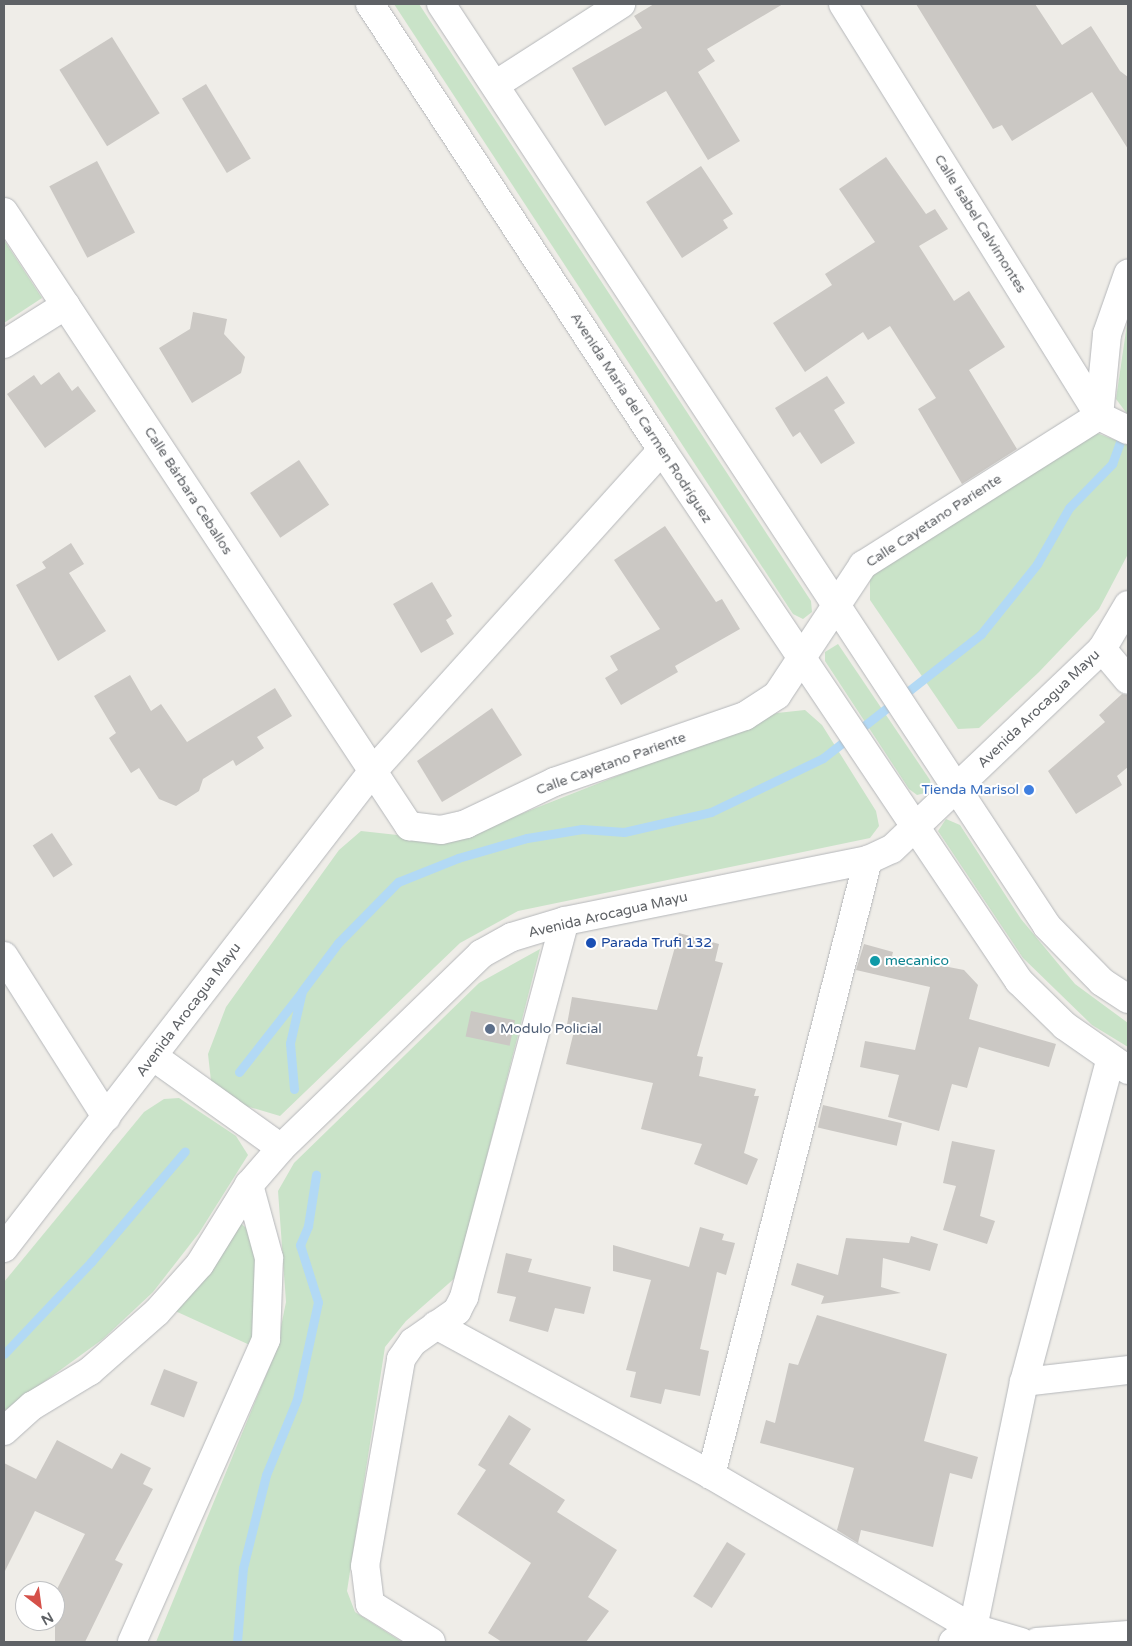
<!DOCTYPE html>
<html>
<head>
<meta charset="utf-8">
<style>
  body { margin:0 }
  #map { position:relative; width:1132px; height:1646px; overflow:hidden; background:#efede8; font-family:"Varela Round",sans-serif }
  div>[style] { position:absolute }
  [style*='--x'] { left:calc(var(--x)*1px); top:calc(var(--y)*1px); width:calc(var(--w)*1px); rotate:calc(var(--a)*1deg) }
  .green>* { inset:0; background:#c9e3c8 }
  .stream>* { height:9px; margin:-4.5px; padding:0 4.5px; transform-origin:4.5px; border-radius:4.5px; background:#b2d9f5 }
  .building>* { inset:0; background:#cbc8c4; transform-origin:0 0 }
  .roads { filter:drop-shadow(0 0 1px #b5b7ba) drop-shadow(0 0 1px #b5b7ba) }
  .minor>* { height:28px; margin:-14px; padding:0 14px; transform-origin:14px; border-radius:14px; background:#fff }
  .dots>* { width:14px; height:14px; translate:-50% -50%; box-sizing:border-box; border:2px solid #fff; border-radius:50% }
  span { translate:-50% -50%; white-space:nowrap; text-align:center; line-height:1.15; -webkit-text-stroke:4px #fff; paint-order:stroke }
  .street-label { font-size:14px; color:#5f6266 }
  .shop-label { font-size:14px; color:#366cbe }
  .right { translate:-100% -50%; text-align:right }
  .transit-label { font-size:14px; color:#164399 }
  .left { translate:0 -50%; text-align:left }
  .culture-label { font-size:14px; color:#0d838f }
  .service-label { font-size:14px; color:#4e5e75 }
  .frame { position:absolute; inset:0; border:5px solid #5f6266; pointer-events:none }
  .north { position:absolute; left:15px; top:1581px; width:50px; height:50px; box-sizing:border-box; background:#fff; border:1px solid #bfc0c2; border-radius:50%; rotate:150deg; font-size:14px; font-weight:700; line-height:20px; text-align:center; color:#5f6266 }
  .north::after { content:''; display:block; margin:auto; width:18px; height:22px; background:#d55049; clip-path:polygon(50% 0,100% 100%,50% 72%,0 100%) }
</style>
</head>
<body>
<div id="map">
  <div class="green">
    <i style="clip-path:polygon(394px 4px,419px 4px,811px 601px,812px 612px,803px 619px,793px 614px)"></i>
    <i style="clip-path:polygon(4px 240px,42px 298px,4px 323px)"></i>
    <i style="clip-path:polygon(1128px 317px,1128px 415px,1116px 399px)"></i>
    <i style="clip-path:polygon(1097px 433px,1128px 445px,1128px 554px,1099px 609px,1039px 672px,979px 728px,958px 729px,870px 600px,870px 576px)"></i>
    <i style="clip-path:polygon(838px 644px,930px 780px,931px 787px,925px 793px,917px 795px,909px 789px,825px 661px,825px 652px)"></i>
    <i style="clip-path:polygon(805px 710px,822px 725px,876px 811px,879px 826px,870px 838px,518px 911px,460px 943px,280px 1116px,246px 1106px,211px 1081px,208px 1054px,226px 1007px,339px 850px,361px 831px,452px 841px,777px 713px)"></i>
    <i style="clip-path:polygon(946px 819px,960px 825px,1021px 919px,1075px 984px,1128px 1023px,1128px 1047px,1092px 1025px,1023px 958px,938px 831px)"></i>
    <i style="clip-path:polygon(540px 949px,456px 1277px,406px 1321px,385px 1347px,347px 1591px,355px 1612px,402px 1642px,156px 1642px,276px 1351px,286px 1302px,278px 1191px,294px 1163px,479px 983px)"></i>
    <i style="clip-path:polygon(179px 1098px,236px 1136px,248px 1155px,199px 1233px,153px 1292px,103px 1339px,4px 1411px,4px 1282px,144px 1112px,164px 1099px)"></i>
    <i style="clip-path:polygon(238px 1221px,252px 1233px,263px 1274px,252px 1346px,173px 1310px)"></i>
  </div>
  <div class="stream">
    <i style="--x:239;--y:1072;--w:100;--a:-51.9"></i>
    <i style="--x:294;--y:1089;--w:46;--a:-95"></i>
    <i style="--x:290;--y:1043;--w:53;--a:-77"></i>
    <i style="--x:302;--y:991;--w:60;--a:-53.1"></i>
    <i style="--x:338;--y:943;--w:86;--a:-45.5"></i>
    <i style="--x:398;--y:882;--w:65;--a:-21.8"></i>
    <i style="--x:458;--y:858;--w:72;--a:-16.2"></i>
    <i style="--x:527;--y:838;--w:56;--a:-9.3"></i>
    <i style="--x:582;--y:829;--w:42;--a:4.1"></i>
    <i style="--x:624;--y:832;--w:89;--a:-12.9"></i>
    <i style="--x:711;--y:812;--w:124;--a:-25.7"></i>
    <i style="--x:823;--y:758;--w:201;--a:-38.1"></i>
    <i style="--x:981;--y:634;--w:90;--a:-51.3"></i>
    <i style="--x:1037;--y:564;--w:64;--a:-60.3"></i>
    <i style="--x:1069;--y:508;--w:62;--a:-45.7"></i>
    <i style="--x:1112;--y:464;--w:35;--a:-70"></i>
    <i style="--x:4;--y:1354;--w:127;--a:-46.6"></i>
    <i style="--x:91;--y:1262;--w:145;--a:-49.7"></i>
    <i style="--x:237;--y:1642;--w:74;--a:-85.4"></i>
    <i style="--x:243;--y:1568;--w:96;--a:-76.1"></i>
    <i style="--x:266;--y:1475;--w:82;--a:-67.8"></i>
    <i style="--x:297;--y:1399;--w:99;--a:-77.8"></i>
    <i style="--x:318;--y:1302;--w:60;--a:-107.5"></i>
    <i style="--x:300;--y:1245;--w:21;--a:-67"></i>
    <i style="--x:308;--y:1226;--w:52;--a:-81.1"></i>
  </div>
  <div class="building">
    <i style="clip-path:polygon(654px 4px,783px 4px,707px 49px,715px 61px,698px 72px,740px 141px,708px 160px,666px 91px,605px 126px,572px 68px,642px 28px,634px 16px)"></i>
    <i style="clip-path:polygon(916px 4px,1035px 4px,1062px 45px,1091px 26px,1120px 71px,1128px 77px,1128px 149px,1092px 92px,1012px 141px,1002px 125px,993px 129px)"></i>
    <i style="left:112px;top:37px;width:90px;height:62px;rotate:58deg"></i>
    <i style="left:206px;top:84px;width:87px;height:28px;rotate:59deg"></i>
    <i style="clip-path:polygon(886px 157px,926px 214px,935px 209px,948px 229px,919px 246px,954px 301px,969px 291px,1005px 347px,969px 370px,1017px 449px,962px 484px,918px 409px,936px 398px,890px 326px,868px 340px,863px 332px,805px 372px,773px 323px,832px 285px,825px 274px,875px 242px,839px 189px)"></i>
    <i style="left:97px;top:161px;width:81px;height:54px;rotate:62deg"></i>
    <i style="clip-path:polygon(701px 166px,733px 214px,723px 220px,728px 228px,682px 258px,646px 202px)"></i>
    <i style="clip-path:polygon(193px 312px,227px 319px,224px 334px,245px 357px,241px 373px,192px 403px,159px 348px,190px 329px)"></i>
    <i style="clip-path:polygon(59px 372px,72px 391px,78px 386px,96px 411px,45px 448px,7px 394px,34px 375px,41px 385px)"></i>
    <i style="clip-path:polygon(827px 376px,845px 403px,834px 410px,855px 443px,821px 464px,800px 432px,793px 437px,775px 408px)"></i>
    <i style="left:299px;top:460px;width:54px;height:59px;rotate:56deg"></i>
    <i style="clip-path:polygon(665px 526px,716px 602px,722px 599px,740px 629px,675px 666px,678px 672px,621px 705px,605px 678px,618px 670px,610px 656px,660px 629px,614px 560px)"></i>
    <i style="clip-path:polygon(71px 543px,84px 564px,69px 573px,106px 631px,58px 661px,16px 585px,46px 568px,42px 562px)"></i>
    <i style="clip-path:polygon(432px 582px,452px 616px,446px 620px,454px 634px,421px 653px,393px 604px)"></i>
    <i style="clip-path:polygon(130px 675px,151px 711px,161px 704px,187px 742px,275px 688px,292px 716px,257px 737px,264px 748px,236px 766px,233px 760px,203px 779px,199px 791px,176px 806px,159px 799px,139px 768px,131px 773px,109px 738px,116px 733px,94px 696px)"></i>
    <i style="clip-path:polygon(1122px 694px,1128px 695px,1128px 767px,1117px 776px,1122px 785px,1076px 814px,1048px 771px,1105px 722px,1099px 715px)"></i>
    <i style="clip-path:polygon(492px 708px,522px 755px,442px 802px,417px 761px)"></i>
    <i style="left:52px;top:833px;width:38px;height:23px;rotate:57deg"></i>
    <i style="clip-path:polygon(679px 933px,719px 944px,715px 961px,723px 963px,697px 1056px,703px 1057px,699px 1076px,756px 1089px,754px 1096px,759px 1096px,744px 1153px,758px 1159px,747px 1185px,694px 1164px,702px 1144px,641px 1129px,653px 1083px,566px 1064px,574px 1031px,566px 1030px,572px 997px,657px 1010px)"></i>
    <i style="clip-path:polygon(864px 944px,893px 952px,892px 956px,964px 970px,978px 985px,969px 1019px,1056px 1044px,1049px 1067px,979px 1047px,967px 1088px,952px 1084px,939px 1131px,888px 1117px,899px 1075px,860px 1067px,865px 1041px,915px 1050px,930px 987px,856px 970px)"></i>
    <i style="left:471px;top:1011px;width:45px;height:26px;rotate:12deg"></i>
    <i style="left:823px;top:1105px;width:81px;height:23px;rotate:13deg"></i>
    <i style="clip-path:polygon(952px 1141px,995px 1150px,980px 1216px,995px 1221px,987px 1244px,943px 1230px,956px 1186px,943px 1183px)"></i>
    <i style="clip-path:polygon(700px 1227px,724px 1234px,722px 1240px,735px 1243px,726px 1275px,717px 1272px,700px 1349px,709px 1351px,700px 1396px,665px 1389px,661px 1404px,630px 1397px,636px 1372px,626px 1370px,651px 1280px,613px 1271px,613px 1245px,689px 1267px)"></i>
    <i style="clip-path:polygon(911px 1236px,938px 1244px,930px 1271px,883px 1258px,881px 1287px,901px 1293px,821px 1304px,824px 1296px,791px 1285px,797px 1263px,838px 1275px,846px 1238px,909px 1243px)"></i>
    <i style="clip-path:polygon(506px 1253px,532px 1259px,528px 1272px,591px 1287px,584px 1314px,555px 1308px,548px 1332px,509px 1321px,516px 1297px,497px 1293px)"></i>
    <i style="clip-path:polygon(817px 1315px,947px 1354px,924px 1441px,978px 1457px,972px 1479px,950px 1473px,933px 1547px,861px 1530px,858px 1543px,837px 1530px,854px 1468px,760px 1443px,766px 1420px,775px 1423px,789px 1363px,798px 1365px)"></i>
    <i style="left:164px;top:1369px;width:36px;height:38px;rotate:21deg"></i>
    <i style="clip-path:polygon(509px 1415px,531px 1429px,509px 1464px,565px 1500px,557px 1512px,617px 1550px,588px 1597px,609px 1611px,586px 1642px,502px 1642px,488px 1633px,531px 1563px,457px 1514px,486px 1470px,478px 1465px)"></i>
    <i style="clip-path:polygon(57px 1440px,112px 1469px,121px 1453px,151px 1468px,143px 1484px,153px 1489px,115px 1560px,123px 1564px,85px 1642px,55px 1642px,55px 1593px,85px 1534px,35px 1511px,4px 1573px,4px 1463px,36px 1479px)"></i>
    <i style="left:727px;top:1542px;width:22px;height:64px;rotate:32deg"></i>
  </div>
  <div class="roads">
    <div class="minor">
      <i style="--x:370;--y:4;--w:533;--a:56.79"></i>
      <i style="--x:662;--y:450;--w:640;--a:56.09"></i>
      <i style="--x:1019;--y:981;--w:64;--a:44.4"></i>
      <i style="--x:1065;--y:1026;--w:77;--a:34.9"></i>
      <i style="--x:441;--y:4;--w:1103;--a:56.68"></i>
      <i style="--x:1047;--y:926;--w:78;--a:45.5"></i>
      <i style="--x:1102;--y:982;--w:31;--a:33"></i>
      <i style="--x:843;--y:4;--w:485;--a:58.1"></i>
      <i style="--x:1099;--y:416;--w:32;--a:26"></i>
      <i style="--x:495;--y:85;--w:150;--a:-32.7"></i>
      <i style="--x:4;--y:212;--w:736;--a:56.59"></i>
      <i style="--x:409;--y:826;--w:32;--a:7"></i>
      <i style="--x:441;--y:830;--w:26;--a:-13"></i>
      <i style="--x:466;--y:824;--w:98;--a:-25.5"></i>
      <i style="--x:554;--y:782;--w:202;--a:-19.1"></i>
      <i style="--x:745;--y:716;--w:38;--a:-33"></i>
      <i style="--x:777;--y:695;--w:156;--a:-56.5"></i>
      <i style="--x:863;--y:565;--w:279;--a:-32.3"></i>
      <i style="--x:4;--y:344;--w:73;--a:-32.2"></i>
      <i style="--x:1099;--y:416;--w:82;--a:-84.4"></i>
      <i style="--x:1107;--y:334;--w:64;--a:-70.7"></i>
      <i style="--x:1102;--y:649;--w:40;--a:50"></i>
      <i style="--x:4;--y:956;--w:191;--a:57.6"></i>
      <i style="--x:154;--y:1057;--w:156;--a:35.6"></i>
      <i style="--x:4;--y:1248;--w:602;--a:-52.29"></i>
      <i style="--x:372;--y:772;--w:433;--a:-48"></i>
      <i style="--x:436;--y:1325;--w:313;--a:28.6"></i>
      <i style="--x:711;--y:1475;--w:303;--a:30.3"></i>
      <i style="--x:973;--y:1628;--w:50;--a:16.3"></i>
      <i style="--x:1024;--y:1382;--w:105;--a:-6.6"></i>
      <i style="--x:4;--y:1431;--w:38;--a:-42"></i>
      <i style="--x:32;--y:1406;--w:68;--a:-31.1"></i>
      <i style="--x:90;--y:1371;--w:89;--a:-41.4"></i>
      <i style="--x:157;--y:1312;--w:64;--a:-48.1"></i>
      <i style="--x:200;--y:1264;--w:93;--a:-58.2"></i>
      <i style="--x:249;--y:1185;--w:49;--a:-49.1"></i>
      <i style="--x:281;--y:1148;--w:279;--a:-44.1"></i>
      <i style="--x:481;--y:954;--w:35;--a:-29"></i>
      <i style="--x:512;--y:937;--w:55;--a:-16.8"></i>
      <i style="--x:565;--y:921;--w:309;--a:-11.4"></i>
      <i style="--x:868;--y:860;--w:26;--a:-25"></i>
      <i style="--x:892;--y:849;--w:290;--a:-43.6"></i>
      <i style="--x:1102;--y:649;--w:51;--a:-59.4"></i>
      <i style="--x:711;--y:1475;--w:635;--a:-75.68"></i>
      <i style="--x:132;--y:1642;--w:331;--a:-66.1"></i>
      <i style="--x:266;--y:1339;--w:81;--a:-87.9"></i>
      <i style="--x:269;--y:1258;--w:76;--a:-105.3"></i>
      <i style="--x:431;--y:1642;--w:72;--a:-148.1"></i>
      <i style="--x:370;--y:1604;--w:38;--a:-97"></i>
      <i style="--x:365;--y:1566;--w:210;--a:-80.1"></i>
      <i style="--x:401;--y:1359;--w:21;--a:-55"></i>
      <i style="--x:413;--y:1342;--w:54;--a:-35.2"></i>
      <i style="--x:457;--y:1311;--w:16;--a:-63"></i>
      <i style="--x:464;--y:1297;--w:389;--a:-75"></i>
      <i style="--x:953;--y:1642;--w:24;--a:-35"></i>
      <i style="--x:973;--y:1628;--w:251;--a:-78.3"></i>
      <i style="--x:1024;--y:1382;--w:332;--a:-75"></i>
      <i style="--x:1037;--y:1642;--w:91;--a:-4.4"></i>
    </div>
  </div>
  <div class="dots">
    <i style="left:1029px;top:790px;background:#3f7fe0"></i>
    <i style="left:591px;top:943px;background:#1a4fb4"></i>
    <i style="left:875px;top:961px;background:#0f9aa8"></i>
    <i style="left:490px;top:1029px;background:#5c6f8a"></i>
  </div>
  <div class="street-label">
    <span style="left:980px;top:224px;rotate:58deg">Calle Isabel Calvimontes</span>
    <span style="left:641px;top:418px;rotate:57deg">Avenida Maria del Carmen Rodríguez</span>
    <span style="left:188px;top:491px;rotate:57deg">Calle Bárbara Ceballos</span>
    <span style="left:934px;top:521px;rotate:-33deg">Calle Cayetano Pariente</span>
    <span style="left:1039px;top:709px;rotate:-44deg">Avenida Arocagua Mayu</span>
    <span style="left:611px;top:764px;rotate:-20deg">Calle Cayetano Pariente</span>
    <span style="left:608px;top:915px;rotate:-13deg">Avenida Arocagua Mayu</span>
    <span style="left:189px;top:1010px;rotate:-53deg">Avenida Arocagua Mayu</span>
  </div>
  <div class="shop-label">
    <span class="right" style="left:1019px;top:790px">Tienda Marisol</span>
  </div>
  <div class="transit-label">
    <span class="left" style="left:601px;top:943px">Parada Trufi 132</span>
  </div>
  <div class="culture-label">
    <span class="left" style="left:885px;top:961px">mecanico</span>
  </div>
  <div class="service-label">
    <span class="left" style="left:500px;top:1029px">Modulo Policial</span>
  </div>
  <div class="frame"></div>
  <div class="north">N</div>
</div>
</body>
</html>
